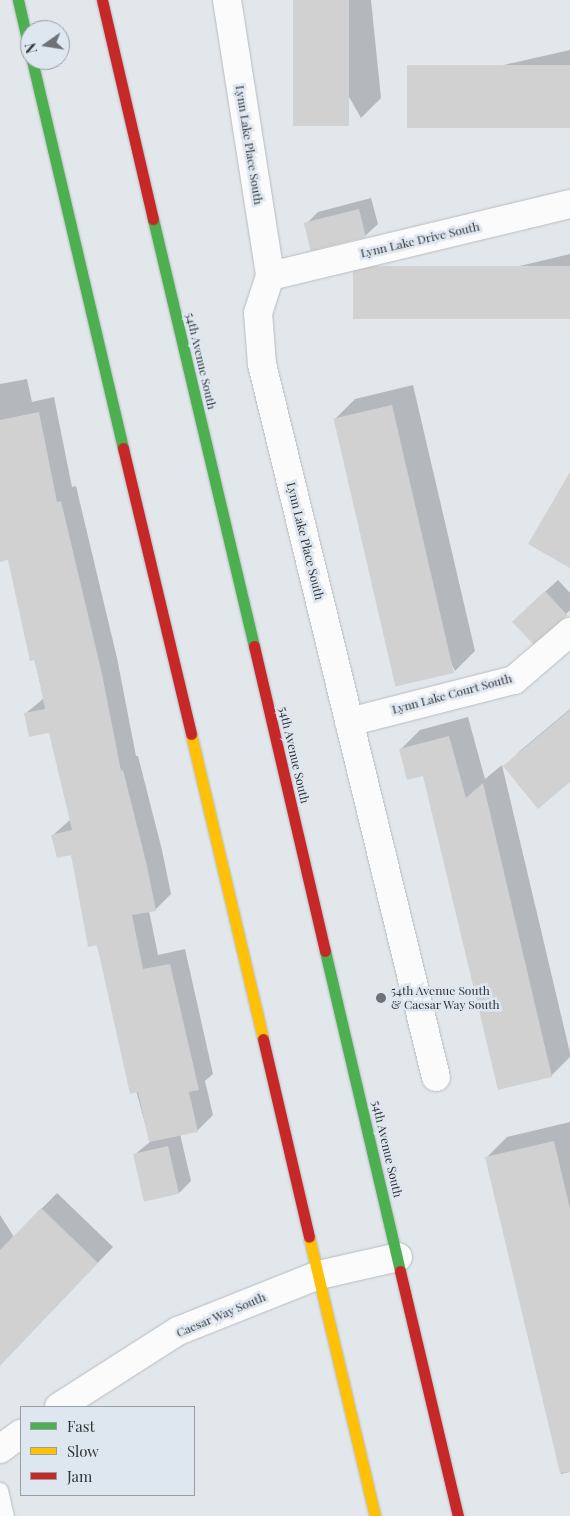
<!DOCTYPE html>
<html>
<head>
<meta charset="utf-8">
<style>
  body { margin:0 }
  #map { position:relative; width:570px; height:1516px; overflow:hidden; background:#e2e7ec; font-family:"Playfair Display",serif }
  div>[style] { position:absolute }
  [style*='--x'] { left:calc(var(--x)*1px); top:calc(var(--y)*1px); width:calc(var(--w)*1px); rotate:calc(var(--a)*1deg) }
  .shadow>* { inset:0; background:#0003 }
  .building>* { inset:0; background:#d1d1d2; transform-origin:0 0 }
  .roads { filter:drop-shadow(0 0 1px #b8bcbf) drop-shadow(0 0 1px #b8bcbf) }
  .lane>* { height:15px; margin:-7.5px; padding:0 7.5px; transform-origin:7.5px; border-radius:7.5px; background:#fbfbfc }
  .street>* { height:28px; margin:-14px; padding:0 14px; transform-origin:14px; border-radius:14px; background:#fbfbfc }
  .fast>* { height:11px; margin:-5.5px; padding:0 5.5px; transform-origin:5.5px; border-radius:5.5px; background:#4caf50 }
  .slow>* { height:11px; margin:-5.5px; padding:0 5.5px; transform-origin:5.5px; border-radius:5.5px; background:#ffc107 }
  .jam>* { height:11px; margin:-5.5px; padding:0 5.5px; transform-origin:5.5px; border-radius:5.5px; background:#c62828 }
  .dots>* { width:14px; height:14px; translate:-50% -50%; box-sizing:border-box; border:2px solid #dee6f0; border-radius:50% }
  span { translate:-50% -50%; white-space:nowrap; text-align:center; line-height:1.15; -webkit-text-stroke:5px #dee6f0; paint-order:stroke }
  .street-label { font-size:12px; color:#303336 }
  .poi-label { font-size:12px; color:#303336 }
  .left { translate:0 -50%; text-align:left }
  .legend { position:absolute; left:20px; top:1406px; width:175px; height:90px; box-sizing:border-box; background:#dee6f0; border:1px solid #989ea6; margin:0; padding:6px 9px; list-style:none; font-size:15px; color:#303336 }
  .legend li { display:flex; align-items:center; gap:10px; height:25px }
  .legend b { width:25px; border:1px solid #989ea6 }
  .north { position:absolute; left:20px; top:20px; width:50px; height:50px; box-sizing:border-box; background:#dee6f0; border:1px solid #989ea6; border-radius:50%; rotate:257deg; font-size:14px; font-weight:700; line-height:20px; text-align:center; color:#303336 }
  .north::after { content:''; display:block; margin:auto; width:18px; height:22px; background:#6e7276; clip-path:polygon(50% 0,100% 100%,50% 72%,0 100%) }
</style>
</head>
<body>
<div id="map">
  <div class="shadow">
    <i style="clip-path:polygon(294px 0,371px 0,381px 98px,361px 118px)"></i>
    <i style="clip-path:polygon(570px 50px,570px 127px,412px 101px,433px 81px)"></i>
    <i style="clip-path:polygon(371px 198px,378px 224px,365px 236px,306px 224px,318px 212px)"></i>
    <i style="clip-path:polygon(570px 254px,570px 318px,360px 316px,377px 300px)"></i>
    <i style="clip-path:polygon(27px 379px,32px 402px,54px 397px,72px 487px,76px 486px,117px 658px,136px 756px,138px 756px,162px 850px,171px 894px,155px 910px,149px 911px,158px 955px,185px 949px,213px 1074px,205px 1081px,213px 1115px,197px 1131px,180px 1134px,191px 1181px,179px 1193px,134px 1155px,150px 1142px,72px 853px,53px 835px,71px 819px,50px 732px,25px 714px,44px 698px,9px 558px,0 560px,0 384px)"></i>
    <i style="clip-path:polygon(413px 385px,475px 651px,455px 671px,335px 419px,355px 399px)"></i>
    <i style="clip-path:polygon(558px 580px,570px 593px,570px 610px,566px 614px,526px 609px)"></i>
    <i style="clip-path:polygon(570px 709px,570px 780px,504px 767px,521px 750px)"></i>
    <i style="clip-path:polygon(468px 717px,485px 779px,502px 765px,570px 1053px,570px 1057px,551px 1076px,424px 774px,401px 749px,420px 730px)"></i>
    <i style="clip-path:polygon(570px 1122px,570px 1472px,561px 1474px,487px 1157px,507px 1137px)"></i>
    <i style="clip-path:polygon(57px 1193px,113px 1247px,23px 1340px,0 1349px,0 1215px,14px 1237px)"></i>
  </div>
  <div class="building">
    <i style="left:293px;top:0;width:56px;height:126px"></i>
    <i style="left:570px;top:65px;width:63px;height:163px;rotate:90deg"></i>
    <i style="left:359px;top:209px;width:29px;height:57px;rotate:76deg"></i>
    <i style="left:570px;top:266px;width:53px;height:217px;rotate:90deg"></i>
    <i style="left:392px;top:405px;width:275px;height:60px;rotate:77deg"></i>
    <i style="clip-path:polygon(39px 412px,57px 502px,61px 501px,102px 674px,121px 771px,123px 770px,147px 866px,156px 911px,132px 915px,143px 969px,170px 964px,199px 1090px,189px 1092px,198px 1132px,149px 1142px,138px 1092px,130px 1094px,97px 945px,88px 947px,71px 855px,57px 858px,51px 835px,72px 830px,49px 733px,29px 737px,24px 713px,45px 709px,35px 660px,30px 661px,8px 560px,0 562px,0 420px)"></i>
    <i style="clip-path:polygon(570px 472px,570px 568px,528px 544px)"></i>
    <i style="left:545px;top:591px;width:33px;height:45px;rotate:47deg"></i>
    <i style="clip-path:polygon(570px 710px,570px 782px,538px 809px,503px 766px)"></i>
    <i style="clip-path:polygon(449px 736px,466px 798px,483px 783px,552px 1077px,498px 1090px,423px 776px,407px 780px,399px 749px)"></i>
    <i style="clip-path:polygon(554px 1141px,570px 1209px,570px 1472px,560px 1473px,485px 1157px)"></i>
    <i style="left:168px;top:1146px;width:49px;height:36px;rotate:77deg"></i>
    <i style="clip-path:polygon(41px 1208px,98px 1263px,0 1366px,0 1250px)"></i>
  </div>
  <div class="roads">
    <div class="lane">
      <i style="--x:0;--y:1490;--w:27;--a:77"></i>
    </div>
    <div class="street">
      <i style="--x:227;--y:0;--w:279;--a:81.1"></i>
      <i style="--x:270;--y:276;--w:39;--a:108"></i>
      <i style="--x:258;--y:313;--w:51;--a:85.5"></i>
      <i style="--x:262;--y:364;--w:734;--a:76.29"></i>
      <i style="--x:270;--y:276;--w:309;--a:-13.5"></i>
      <i style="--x:349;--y:722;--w:170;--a:-14.3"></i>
      <i style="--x:514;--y:680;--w:74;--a:-40.6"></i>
      <i style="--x:59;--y:1407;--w:141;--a:-32.6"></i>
      <i style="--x:178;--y:1331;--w:152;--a:-21.7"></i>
      <i style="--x:319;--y:1275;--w:81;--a:-12.8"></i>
      <i style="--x:0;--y:1449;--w:26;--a:-36"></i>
    </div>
    <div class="fast">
      <i style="--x:18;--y:0;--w:53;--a:77"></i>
      <i style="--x:32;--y:60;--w:399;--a:76.8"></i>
      <i style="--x:153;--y:219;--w:439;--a:76.7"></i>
      <i style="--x:325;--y:951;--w:329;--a:76.8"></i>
    </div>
    <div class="slow">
      <i style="--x:191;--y:734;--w:313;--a:76.7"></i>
      <i style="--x:309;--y:1237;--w:287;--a:76.7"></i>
    </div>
    <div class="jam">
      <i style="--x:102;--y:0;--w:225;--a:76.9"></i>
      <i style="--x:123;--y:448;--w:294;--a:76.6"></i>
      <i style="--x:254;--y:646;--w:313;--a:76.9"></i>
      <i style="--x:263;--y:1039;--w:203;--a:76.9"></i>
      <i style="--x:400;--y:1271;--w:252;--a:76.7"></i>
    </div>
  </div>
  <div class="dots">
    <i style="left:381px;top:998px;background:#6e7276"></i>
  </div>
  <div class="street-label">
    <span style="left:249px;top:145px;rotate:81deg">Lynn Lake Place South</span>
    <span style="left:420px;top:240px;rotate:-13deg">Lynn Lake Drive South</span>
    <span style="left:201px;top:361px;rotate:77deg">54th Avenue South</span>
    <span style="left:305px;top:541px;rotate:76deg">Lynn Lake Place South</span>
    <span style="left:452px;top:694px;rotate:-15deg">Lynn Lake Court South</span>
    <span style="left:294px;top:755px;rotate:77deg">54th Avenue South</span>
    <span style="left:387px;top:1149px;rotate:77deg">54th Avenue South</span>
    <span style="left:221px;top:1315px;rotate:-23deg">Caesar Way South</span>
  </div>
  <div class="poi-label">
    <span class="left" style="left:391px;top:998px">54th Avenue South<br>&amp; Caesar Way South</span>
  </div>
  <ul class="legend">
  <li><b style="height:6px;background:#4caf50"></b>Fast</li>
  <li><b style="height:6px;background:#ffc107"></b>Slow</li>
  <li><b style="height:6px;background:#c62828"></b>Jam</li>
  </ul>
  <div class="north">N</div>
</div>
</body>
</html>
